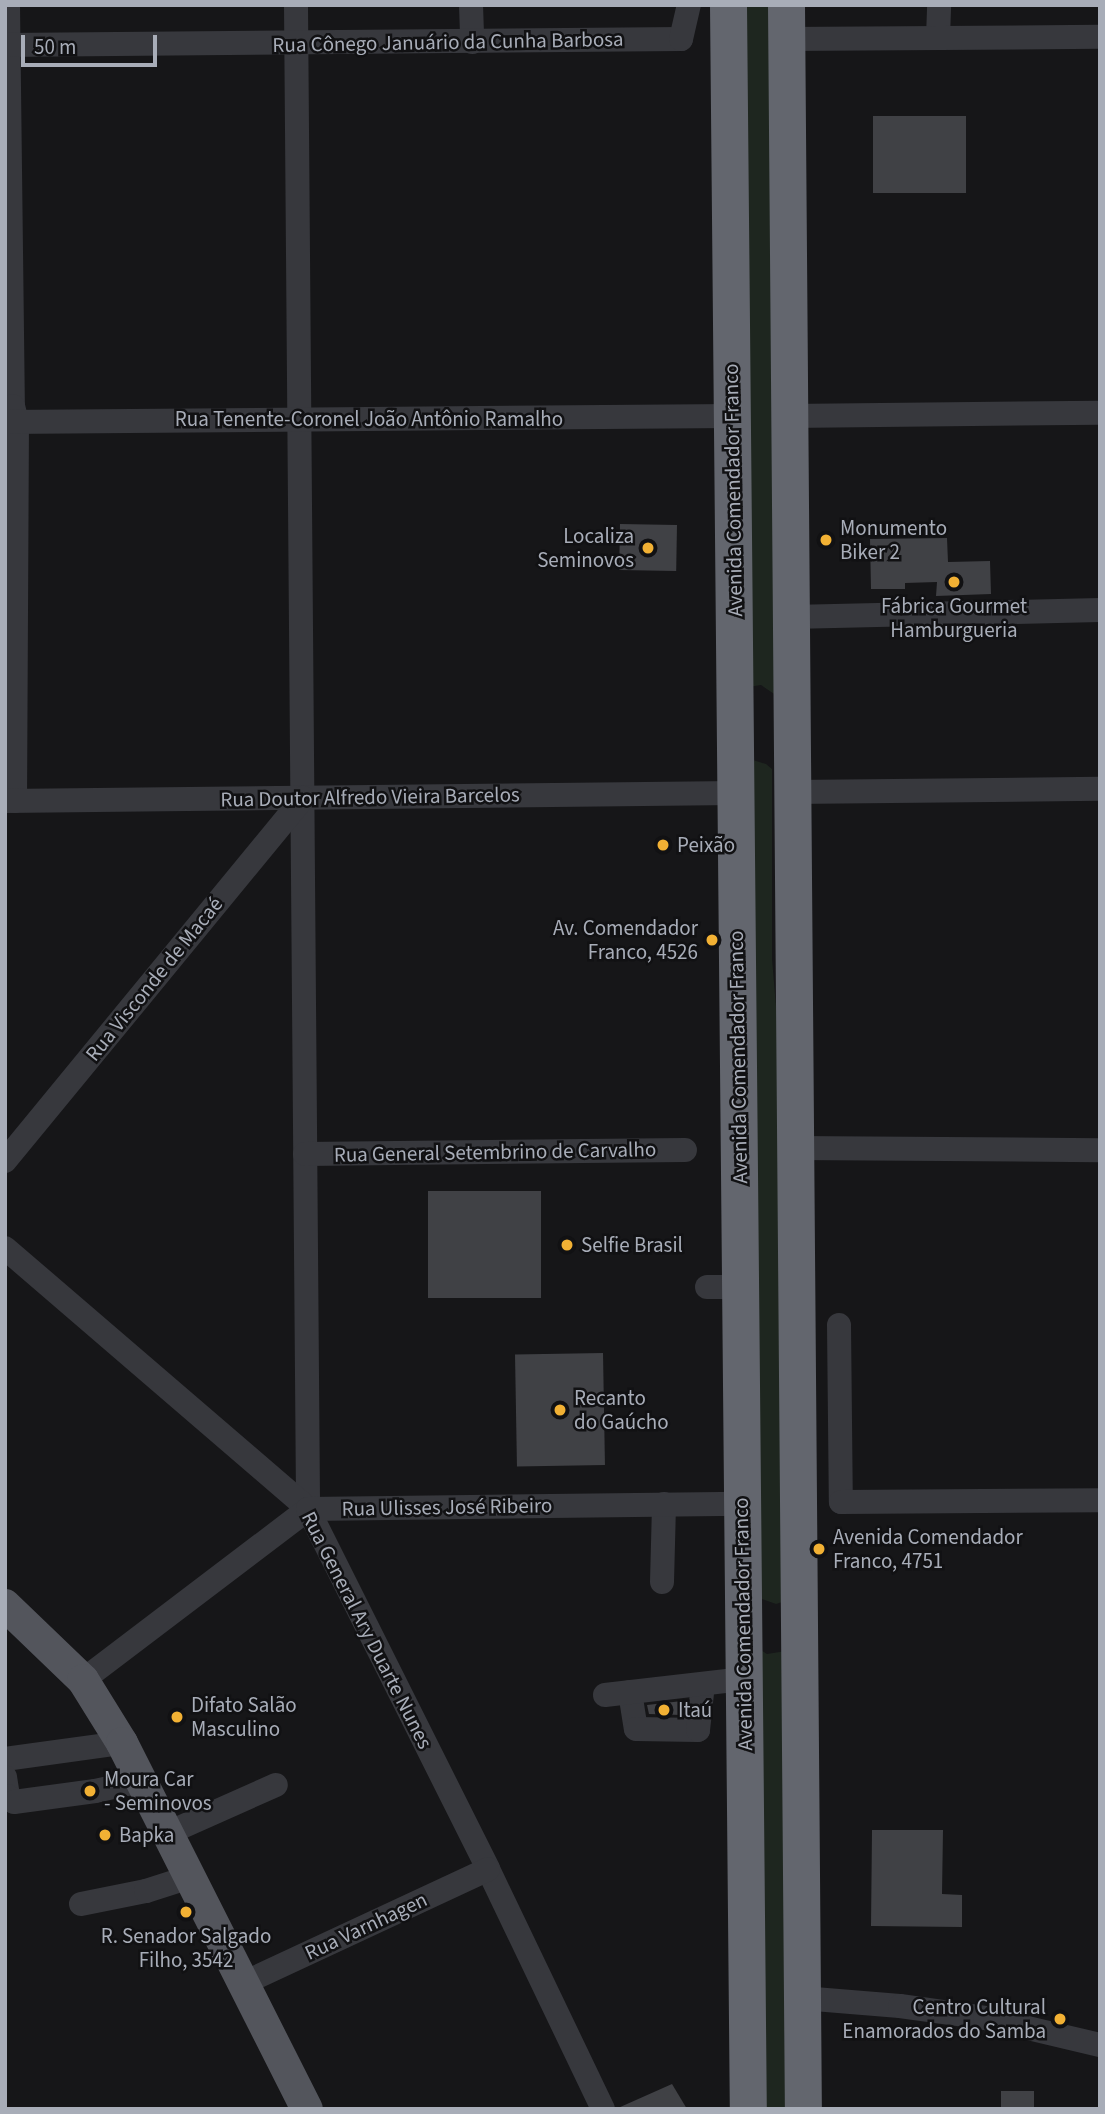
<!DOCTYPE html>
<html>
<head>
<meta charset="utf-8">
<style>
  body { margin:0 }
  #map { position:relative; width:1105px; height:2114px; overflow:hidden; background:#161618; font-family:"Source Sans 3",sans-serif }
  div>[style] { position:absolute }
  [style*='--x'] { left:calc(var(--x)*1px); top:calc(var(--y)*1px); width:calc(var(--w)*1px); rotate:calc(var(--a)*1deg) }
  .green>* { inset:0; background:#1e261f }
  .building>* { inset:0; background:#404145; transform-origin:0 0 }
  .minor>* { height:24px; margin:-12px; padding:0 12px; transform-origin:12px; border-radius:12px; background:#37383d }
  .major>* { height:32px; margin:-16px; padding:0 16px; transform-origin:16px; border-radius:16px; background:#53555c }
  .highway>* { height:37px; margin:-18.5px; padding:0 18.5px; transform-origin:18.5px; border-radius:18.5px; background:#63666e }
  .dots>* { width:19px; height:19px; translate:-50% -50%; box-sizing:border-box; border:4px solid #111113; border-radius:50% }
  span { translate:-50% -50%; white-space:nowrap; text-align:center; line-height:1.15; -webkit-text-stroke:5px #111113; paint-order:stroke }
  .street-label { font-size:21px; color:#a8adb8 }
  .poi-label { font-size:21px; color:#a8adb8 }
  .left { translate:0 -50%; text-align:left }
  .right { translate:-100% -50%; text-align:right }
  .frame { position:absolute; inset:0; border:7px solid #a8adb8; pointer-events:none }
  .scale { position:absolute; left:21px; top:35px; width:136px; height:32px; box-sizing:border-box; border:4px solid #a8adb8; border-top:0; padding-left:9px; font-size:21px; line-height:24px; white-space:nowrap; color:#a8adb8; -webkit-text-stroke:5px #111113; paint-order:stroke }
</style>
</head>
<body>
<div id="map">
  <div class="green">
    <i style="clip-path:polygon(741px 5px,776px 5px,777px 696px,761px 685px,748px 687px)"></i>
    <i style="clip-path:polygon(753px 760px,766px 764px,772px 769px,772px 959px,781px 1065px,785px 1601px,776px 1604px,759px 1598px)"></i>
    <i style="clip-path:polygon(758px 1648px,767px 1654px,786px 1651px,790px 2109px,757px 2109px)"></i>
  </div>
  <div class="building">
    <i style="left:873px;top:116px;width:93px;height:77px"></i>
    <i style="left:620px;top:524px;width:57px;height:46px;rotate:1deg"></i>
    <i style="clip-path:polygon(947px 538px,948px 562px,990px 561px,991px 594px,936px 596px,937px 582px,905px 583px,905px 589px,871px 589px,870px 539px)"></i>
    <i style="left:428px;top:1191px;width:113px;height:107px"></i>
    <i style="left:603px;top:1353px;width:112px;height:88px;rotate:89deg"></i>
    <i style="clip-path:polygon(682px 1701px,681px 1715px,649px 1714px,647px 1705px)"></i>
    <i style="clip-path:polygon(872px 1830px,943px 1830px,942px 1894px,962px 1895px,962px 1927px,871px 1926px)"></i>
    <i style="clip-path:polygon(672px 2084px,687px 2109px,618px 2109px,618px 2108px)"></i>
    <i style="left:1001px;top:2091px;width:33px;height:18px"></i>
  </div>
  <div class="minor">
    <i style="--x:8;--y:5;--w:401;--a:89.3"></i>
    <i style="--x:13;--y:406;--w:16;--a:76"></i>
    <i style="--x:17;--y:422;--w:379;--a:90.3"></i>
    <i style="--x:296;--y:5;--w:1504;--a:89.54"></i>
    <i style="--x:471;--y:5;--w:37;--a:88"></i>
    <i style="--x:938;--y:38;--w:33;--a:-88"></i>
    <i style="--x:786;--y:39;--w:314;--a:-0.4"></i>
    <i style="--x:5;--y:45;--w:676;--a:-0.51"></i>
    <i style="--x:681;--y:39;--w:35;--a:-77"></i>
    <i style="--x:789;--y:416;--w:311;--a:-0.6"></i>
    <i style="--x:5;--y:422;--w:727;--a:-0.47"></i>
    <i style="--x:791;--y:617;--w:309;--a:-1.3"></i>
    <i style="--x:792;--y:792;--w:308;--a:-0.6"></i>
    <i style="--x:5;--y:801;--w:730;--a:-0.63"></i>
    <i style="--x:795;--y:1148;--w:305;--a:0.4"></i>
    <i style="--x:305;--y:1154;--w:380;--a:-0.6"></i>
    <i style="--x:5;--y:1161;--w:470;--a:-50.6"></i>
    <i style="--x:5;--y:1248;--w:400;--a:40.7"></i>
    <i style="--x:308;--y:1509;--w:402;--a:63.4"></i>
    <i style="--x:488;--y:1869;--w:266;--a:64.4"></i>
    <i style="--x:707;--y:1287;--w:33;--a:0"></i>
    <i style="--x:839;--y:1325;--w:177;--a:89.4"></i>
    <i style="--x:841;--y:1502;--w:259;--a:-0.4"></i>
    <i style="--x:662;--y:1582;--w:78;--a:-88.5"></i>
    <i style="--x:83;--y:1680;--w:283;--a:-37.2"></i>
    <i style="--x:308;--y:1509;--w:434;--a:-0.7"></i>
    <i style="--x:630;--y:1692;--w:37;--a:81"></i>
    <i style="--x:636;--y:1729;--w:62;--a:0.9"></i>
    <i style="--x:698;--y:1730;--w:46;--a:-83.8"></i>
    <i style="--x:605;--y:1695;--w:140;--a:-6.6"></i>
    <i style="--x:5;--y:1759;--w:118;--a:-7.8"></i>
    <i style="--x:5;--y:1777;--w:19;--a:81"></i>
    <i style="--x:8;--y:1796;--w:8;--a:45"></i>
    <i style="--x:14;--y:1802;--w:82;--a:-7.7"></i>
    <i style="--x:95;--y:1791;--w:47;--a:-12.3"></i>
    <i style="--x:168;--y:1833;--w:118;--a:-24"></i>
    <i style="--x:81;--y:1904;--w:66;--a:-11.3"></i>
    <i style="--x:146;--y:1891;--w:46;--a:-17.7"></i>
    <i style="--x:244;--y:1983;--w:269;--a:-25"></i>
    <i style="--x:802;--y:1998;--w:98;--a:4.7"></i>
    <i style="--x:900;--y:2006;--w:86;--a:8"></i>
    <i style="--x:985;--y:2018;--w:118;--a:13.2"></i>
  </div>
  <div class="major">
    <i style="--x:5;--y:1605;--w:108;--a:43.9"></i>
    <i style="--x:83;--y:1680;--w:74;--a:58.2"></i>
    <i style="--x:122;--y:1743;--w:410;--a:63.2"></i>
  </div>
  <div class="highway">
    <i style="--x:728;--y:5;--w:2104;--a:89.46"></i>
    <i style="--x:786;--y:5;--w:2104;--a:89.54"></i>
  </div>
  <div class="dots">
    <i style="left:826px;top:540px;background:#f2b134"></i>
    <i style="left:648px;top:548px;background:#f2b134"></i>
    <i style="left:954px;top:582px;background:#f2b134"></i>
    <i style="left:663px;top:845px;background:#f2b134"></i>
    <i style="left:712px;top:940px;background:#f2b134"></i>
    <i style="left:567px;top:1245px;background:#f2b134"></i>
    <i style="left:560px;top:1410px;background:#f2b134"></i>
    <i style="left:819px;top:1549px;background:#f2b134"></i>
    <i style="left:664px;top:1710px;background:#f2b134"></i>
    <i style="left:177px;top:1717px;background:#f2b134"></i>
    <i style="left:90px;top:1791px;background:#f2b134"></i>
    <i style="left:105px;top:1835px;background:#f2b134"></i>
    <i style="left:186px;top:1912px;background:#f2b134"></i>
    <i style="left:1060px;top:2019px;background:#f2b134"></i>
  </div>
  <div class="street-label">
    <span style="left:448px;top:42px;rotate:-1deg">Rua Cônego Januário da Cunha Barbosa</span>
    <span style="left:369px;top:419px">Rua Tenente-Coronel João Antônio Ramalho</span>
    <span style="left:733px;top:490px;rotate:-91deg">Avenida Comendador Franco</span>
    <span style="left:370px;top:797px;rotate:-1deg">Rua Doutor Alfredo Vieira Barcelos</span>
    <span style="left:154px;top:979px;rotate:-51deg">Rua Visconde de Macaé</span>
    <span style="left:738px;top:1057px;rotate:-91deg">Avenida Comendador Franco</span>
    <span style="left:495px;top:1152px;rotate:-1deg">Rua General Setembrino de Carvalho</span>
    <span style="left:447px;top:1507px;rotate:-1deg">Rua Ulisses José Ribeiro</span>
    <span style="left:743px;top:1624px;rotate:-91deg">Avenida Comendador Franco</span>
    <span style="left:367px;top:1630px;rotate:63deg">Rua General Ary Duarte Nunes</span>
    <span style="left:366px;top:1926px;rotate:-25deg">Rua Varnhagen</span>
  </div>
  <div class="poi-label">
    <span class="left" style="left:840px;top:540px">Monumento<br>Biker 2</span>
    <span class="right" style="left:634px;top:548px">Localiza<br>Seminovos</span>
    <span style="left:954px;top:618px">Fábrica Gourmet<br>Hamburgueria</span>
    <span class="left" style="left:677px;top:845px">Peixão</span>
    <span class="right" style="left:698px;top:940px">Av. Comendador<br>Franco, 4526</span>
    <span class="left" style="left:581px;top:1245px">Selfie Brasil</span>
    <span class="left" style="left:574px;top:1410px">Recanto<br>do Gaúcho</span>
    <span class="left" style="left:833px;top:1549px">Avenida Comendador<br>Franco, 4751</span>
    <span class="left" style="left:191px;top:1717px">Difato Salão<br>Masculino</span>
    <span class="left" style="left:678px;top:1710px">Itaú</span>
    <span class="left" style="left:104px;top:1791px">Moura Car<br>- Seminovos</span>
    <span class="left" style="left:119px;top:1835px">Bapka</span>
    <span style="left:186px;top:1948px">R. Senador Salgado<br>Filho, 3542</span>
    <span class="right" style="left:1046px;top:2019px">Centro Cultural<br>Enamorados do Samba</span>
  </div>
  <div class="frame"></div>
  <div class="scale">50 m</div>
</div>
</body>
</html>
